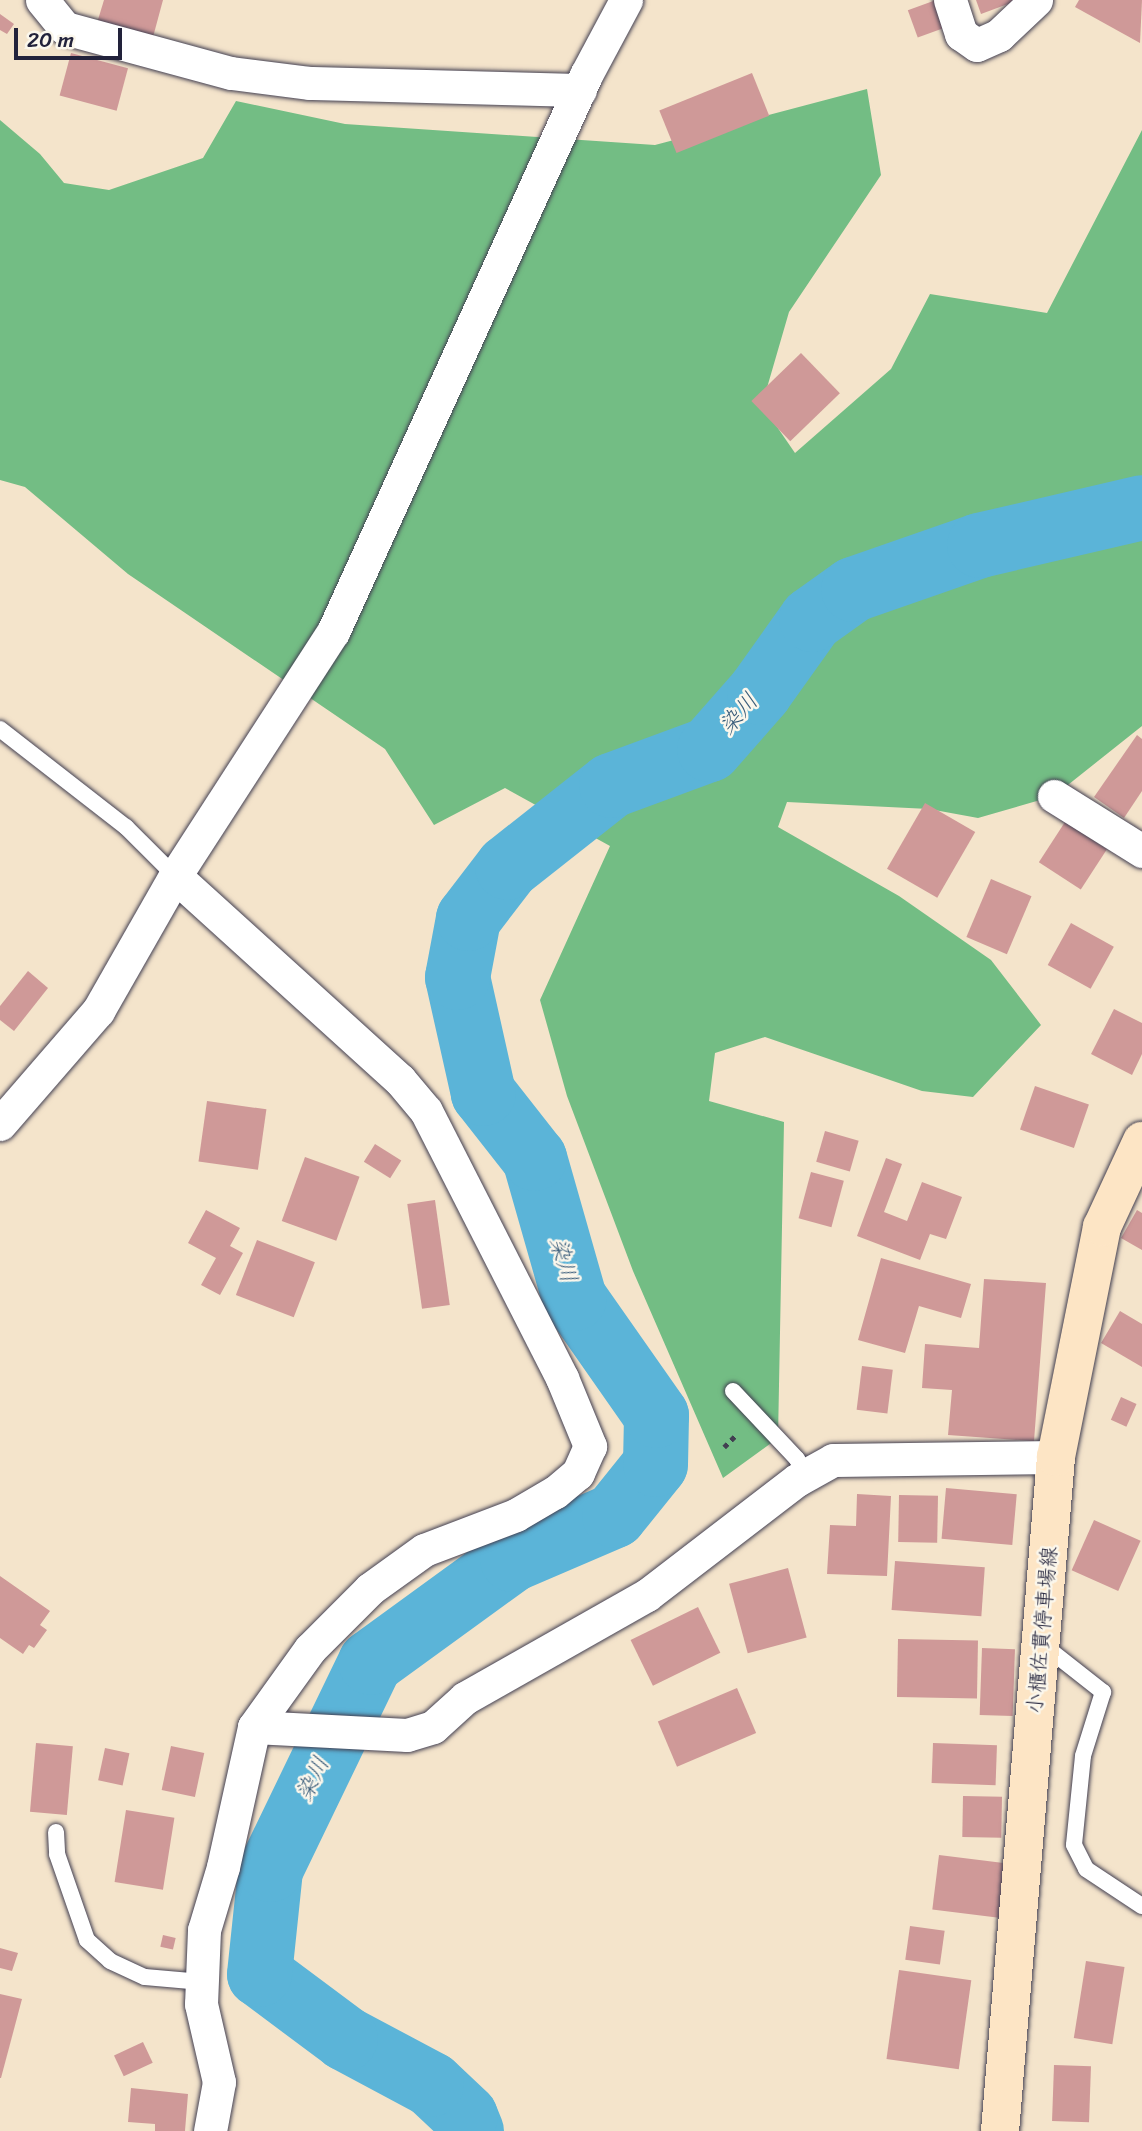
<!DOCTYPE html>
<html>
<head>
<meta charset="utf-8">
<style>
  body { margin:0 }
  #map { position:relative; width:1142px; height:2131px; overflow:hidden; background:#f4e4cb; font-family:Sriracha,"Klee One",sans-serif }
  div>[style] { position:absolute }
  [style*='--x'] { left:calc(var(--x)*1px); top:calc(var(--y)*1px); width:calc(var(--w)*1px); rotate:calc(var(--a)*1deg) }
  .forest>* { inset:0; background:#73bd84 }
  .river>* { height:65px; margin:-32.5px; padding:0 32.5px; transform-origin:32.5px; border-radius:32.5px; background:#5bb4d8 }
  .building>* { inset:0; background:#cf9998; transform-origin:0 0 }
  .path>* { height:4.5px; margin-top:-2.25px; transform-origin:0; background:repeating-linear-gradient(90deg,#423f51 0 5px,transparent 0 10px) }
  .roads { filter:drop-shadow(0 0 2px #423f51) drop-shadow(0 0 2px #423f51) }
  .service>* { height:16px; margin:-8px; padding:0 8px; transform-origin:8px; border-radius:8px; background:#fff }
  .minor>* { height:33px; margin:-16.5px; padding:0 16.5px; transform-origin:16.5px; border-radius:16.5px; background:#fff }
  .secondary>* { height:38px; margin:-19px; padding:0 19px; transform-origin:19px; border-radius:19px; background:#fde5c5 }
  span { translate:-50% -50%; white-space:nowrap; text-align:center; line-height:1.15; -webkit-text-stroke:5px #fbf7ec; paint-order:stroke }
  .street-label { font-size:21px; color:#22223b }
  .water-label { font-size:23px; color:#395c7a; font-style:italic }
  .scale { position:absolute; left:14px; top:28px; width:108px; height:32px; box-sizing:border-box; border:4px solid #22223b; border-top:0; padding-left:9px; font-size:21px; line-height:24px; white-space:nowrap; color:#22223b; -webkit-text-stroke:5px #fbf7ec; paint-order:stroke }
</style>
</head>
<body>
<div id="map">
  <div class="forest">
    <i style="clip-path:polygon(867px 89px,881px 175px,789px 312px,762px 405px,795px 453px,891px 369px,930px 294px,1047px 313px,1142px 130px,1142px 726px,1054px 796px,978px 818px,929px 809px,787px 802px,778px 827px,899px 896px,991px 960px,1041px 1025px,973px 1097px,922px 1091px,765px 1037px,715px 1053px,709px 1101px,784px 1122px,778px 1438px,723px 1478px,633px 1271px,567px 1096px,540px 1000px,610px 846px,505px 788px,434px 825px,385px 749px,128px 574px,25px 487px,0 480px,0 120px,40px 154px,64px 183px,109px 190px,203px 158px,236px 101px,345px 124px,655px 145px)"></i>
  </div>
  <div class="river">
    <i style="--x:471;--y:2131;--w:16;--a:-112"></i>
    <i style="--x:465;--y:2116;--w:47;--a:-136.7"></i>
    <i style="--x:431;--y:2084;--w:98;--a:-151.9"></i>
    <i style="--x:345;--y:2038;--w:107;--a:-143.3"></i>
    <i style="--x:259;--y:1974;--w:106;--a:-84"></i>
    <i style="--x:270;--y:1869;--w:230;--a:-64.2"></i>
    <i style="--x:370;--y:1662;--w:175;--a:-36"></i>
    <i style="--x:512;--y:1559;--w:111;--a:-23.3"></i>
    <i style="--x:614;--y:1515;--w:65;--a:-51.2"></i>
    <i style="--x:655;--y:1464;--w:49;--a:-88.8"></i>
    <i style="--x:656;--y:1415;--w:143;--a:-125"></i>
    <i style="--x:574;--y:1298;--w:146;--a:-105.9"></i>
    <i style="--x:534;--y:1158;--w:83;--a:-128.1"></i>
    <i style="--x:483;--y:1093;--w:119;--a:-102.6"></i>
    <i style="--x:457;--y:977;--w:60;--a:-79.4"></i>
    <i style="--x:468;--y:918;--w:64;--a:-52.6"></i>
    <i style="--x:507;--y:867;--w:132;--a:-38.3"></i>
    <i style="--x:611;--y:785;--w:104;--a:-20.2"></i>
    <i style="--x:709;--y:749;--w:76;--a:-48.7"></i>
    <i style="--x:759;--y:692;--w:90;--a:-54.5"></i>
    <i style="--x:811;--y:619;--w:52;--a:-35.5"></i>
    <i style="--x:853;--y:589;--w:133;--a:-19.2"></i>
    <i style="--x:979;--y:545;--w:167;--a:-13.1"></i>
  </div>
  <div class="building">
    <i style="clip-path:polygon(104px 0,163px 0,153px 37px,97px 23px)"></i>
    <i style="left:936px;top:0;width:29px;height:30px;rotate:70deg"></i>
    <i style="clip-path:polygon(976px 0,1019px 0,981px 14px)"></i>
    <i style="clip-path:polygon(1079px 0,1142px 0,1140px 43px,1075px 7px)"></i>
    <i style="clip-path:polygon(0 14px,14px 24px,7px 34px,0 30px)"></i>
    <i style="left:71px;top:53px;width:59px;height:44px;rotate:15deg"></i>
    <i style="left:752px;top:73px;width:46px;height:100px;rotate:68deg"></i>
    <i style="left:801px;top:353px;width:56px;height:69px;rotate:46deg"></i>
    <i style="clip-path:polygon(1137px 735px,1142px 739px,1142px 791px,1124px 818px,1094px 797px)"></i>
    <i style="left:925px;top:803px;width:58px;height:76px;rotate:30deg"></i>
    <i style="left:1065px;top:822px;width:50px;height:48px;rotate:33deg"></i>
    <i style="left:991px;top:879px;width:44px;height:63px;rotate:23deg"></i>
    <i style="left:1071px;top:923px;width:49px;height:48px;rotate:29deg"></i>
    <i style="clip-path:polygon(28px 971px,48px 988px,14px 1031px,0 1020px,0 1006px)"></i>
    <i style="clip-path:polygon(1114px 1009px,1142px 1023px,1142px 1054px,1132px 1075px,1091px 1054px)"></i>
    <i style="left:1035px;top:1086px;width:57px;height:46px;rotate:19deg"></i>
    <i style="left:207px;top:1101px;width:60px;height:61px;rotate:8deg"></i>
    <i style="left:825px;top:1131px;width:35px;height:32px;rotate:16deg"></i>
    <i style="left:375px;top:1144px;width:31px;height:21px;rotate:32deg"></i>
    <i style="left:305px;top:1157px;width:58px;height:68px;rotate:20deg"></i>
    <i style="clip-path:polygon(886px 1158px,902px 1164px,884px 1212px,907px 1221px,922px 1182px,962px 1197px,946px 1239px,930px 1234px,920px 1260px,857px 1236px)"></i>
    <i style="left:811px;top:1172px;width:34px;height:48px;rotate:15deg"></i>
    <i style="left:435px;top:1200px;width:106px;height:28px;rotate:82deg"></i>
    <i style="clip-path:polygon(206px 1210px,240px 1228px,230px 1246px,243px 1253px,220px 1295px,201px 1285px,216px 1258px,188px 1243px)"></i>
    <i style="clip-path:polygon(1137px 1210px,1142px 1213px,1142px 1250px,1121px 1238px)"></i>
    <i style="left:257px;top:1240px;width:62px;height:59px;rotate:21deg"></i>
    <i style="clip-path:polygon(881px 1258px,971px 1284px,961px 1318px,919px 1306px,905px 1353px,858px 1340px)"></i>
    <i style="clip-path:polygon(984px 1279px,1046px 1283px,1034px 1441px,948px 1435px,952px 1390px,922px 1388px,925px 1344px,979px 1348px)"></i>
    <i style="clip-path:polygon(1120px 1311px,1142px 1324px,1142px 1367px,1101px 1343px)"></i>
    <i style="left:862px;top:1366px;width:31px;height:44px;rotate:7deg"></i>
    <i style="left:1121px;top:1397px;width:17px;height:25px;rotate:24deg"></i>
    <i style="left:946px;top:1488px;width:71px;height:51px;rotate:5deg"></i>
    <i style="clip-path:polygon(857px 1494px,891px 1496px,887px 1576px,827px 1574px,830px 1525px,856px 1526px)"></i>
    <i style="left:899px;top:1495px;width:39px;height:47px;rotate:1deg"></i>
    <i style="left:1094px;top:1520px;width:51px;height:55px;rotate:24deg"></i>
    <i style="left:895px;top:1561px;width:90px;height:49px;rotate:4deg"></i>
    <i style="left:788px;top:1568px;width:72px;height:61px;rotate:75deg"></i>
    <i style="clip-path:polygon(0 1576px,50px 1611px,40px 1625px,47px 1630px,34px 1648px,29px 1645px,23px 1654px,0 1638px)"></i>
    <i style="left:698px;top:1607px;width:51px;height:75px;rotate:64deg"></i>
    <i style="left:898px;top:1639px;width:80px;height:58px;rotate:1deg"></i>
    <i style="left:982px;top:1648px;width:33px;height:67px;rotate:2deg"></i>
    <i style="left:737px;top:1688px;width:49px;height:86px;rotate:67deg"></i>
    <i style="left:36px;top:1743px;width:37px;height:69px;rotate:5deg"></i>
    <i style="left:933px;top:1743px;width:64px;height:40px;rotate:2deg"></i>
    <i style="left:171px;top:1746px;width:34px;height:45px;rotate:12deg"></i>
    <i style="left:105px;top:1748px;width:25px;height:33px;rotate:12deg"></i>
    <i style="left:963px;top:1796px;width:39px;height:41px;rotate:1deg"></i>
    <i style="left:126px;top:1810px;width:49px;height:73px;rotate:9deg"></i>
    <i style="left:939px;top:1855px;width:69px;height:55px;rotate:7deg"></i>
    <i style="left:910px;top:1926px;width:35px;height:34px;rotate:8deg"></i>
    <i style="left:163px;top:1935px;width:13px;height:12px;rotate:13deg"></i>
    <i style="clip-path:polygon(0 1948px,18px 1953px,12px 1971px,0 1968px)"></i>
    <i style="left:1086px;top:1961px;width:39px;height:78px;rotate:9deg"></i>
    <i style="left:899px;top:1970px;width:73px;height:90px;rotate:8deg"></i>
    <i style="clip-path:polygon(0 1994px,22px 1999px,1px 2078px,0 2078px)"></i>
    <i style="left:143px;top:2042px;width:23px;height:32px;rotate:65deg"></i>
    <i style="left:1054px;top:2065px;width:37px;height:56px;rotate:2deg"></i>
    <i style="clip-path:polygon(131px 2088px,188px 2094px,185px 2131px,155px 2131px,155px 2124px,128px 2122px)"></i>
  </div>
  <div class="path">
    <i style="--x:724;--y:1447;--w:20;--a:-45"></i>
  </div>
  <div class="roads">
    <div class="service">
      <i style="--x:0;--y:729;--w:160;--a:37.9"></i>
      <i style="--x:126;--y:827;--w:69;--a:45"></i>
      <i style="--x:733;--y:1391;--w:93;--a:46.7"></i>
      <i style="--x:797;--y:1459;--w:18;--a:63"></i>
      <i style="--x:1042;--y:1644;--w:78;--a:38.2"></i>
      <i style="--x:1103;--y:1692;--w:67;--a:107.4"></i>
      <i style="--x:1083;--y:1756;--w:89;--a:95.8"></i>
      <i style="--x:1074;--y:1845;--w:27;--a:63"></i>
      <i style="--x:1086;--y:1869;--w:67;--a:33.5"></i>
      <i style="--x:56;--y:1832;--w:22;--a:87"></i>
      <i style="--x:57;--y:1854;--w:91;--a:70.8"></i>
      <i style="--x:87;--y:1940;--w:31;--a:42"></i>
      <i style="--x:110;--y:1961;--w:38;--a:25"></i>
      <i style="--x:145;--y:1977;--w:57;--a:5"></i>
    </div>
    <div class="minor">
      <i style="--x:42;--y:0;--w:36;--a:51"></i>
      <i style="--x:65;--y:28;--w:172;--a:15.2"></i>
      <i style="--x:231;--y:73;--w:80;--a:7.2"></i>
      <i style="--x:310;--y:83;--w:270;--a:1.5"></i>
      <i style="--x:950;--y:0;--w:36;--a:72"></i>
      <i style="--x:961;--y:34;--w:19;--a:35"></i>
      <i style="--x:977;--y:45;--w:24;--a:-24"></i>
      <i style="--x:999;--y:35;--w:51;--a:-43.4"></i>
      <i style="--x:1054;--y:796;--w:104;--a:32"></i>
      <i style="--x:175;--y:876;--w:304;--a:42.2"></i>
      <i style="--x:400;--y:1080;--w:40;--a:50"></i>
      <i style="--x:426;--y:1111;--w:300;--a:63"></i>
      <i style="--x:562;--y:1378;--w:74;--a:67.6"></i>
      <i style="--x:590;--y:1446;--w:30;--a:114"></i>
      <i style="--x:578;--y:1473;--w:30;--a:140"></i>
      <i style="--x:555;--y:1492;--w:45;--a:149.5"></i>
      <i style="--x:516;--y:1515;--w:98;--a:159.2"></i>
      <i style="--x:424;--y:1550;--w:67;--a:144.2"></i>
      <i style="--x:370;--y:1589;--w:85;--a:135"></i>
      <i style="--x:310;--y:1649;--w:96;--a:125.7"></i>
      <i style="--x:254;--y:1727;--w:143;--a:102.5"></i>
      <i style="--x:223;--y:1867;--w:66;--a:106.8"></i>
      <i style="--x:204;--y:1930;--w:74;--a:92.3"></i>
      <i style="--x:201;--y:2004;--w:80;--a:77"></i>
      <i style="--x:219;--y:2082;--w:50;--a:100.4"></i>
      <i style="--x:0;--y:1124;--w:150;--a:-49.1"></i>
      <i style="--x:98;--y:1011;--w:155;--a:-60.3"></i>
      <i style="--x:175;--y:876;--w:291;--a:-57.1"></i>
      <i style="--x:333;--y:632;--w:612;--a:-65.57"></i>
      <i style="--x:586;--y:75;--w:85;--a:-61.9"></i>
      <i style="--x:254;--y:1727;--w:153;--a:3"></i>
      <i style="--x:407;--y:1735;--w:27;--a:-17"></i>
      <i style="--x:433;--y:1727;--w:43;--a:-42.2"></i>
      <i style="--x:465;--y:1698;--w:209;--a:-29.5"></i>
      <i style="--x:647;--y:1595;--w:189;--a:-37.5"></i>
      <i style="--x:797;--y:1480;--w:41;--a:-29.1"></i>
      <i style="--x:833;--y:1460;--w:223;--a:-0.8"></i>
    </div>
    <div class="secondary">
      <i style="--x:1000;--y:2131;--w:676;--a:-85.25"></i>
      <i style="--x:1056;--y:1457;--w:235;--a:-78.7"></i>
      <i style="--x:1102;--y:1227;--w:95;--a:-65.1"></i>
    </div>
  </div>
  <div class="street-label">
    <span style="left:1042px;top:1630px;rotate:-85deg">小櫃佐貫停車場線</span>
  </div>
  <div class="water-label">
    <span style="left:739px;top:714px;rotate:-49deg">染川</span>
    <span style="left:563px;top:1260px;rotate:74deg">染川</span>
    <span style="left:313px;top:1779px;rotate:-64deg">染川</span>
  </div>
  <div class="scale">20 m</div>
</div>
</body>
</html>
